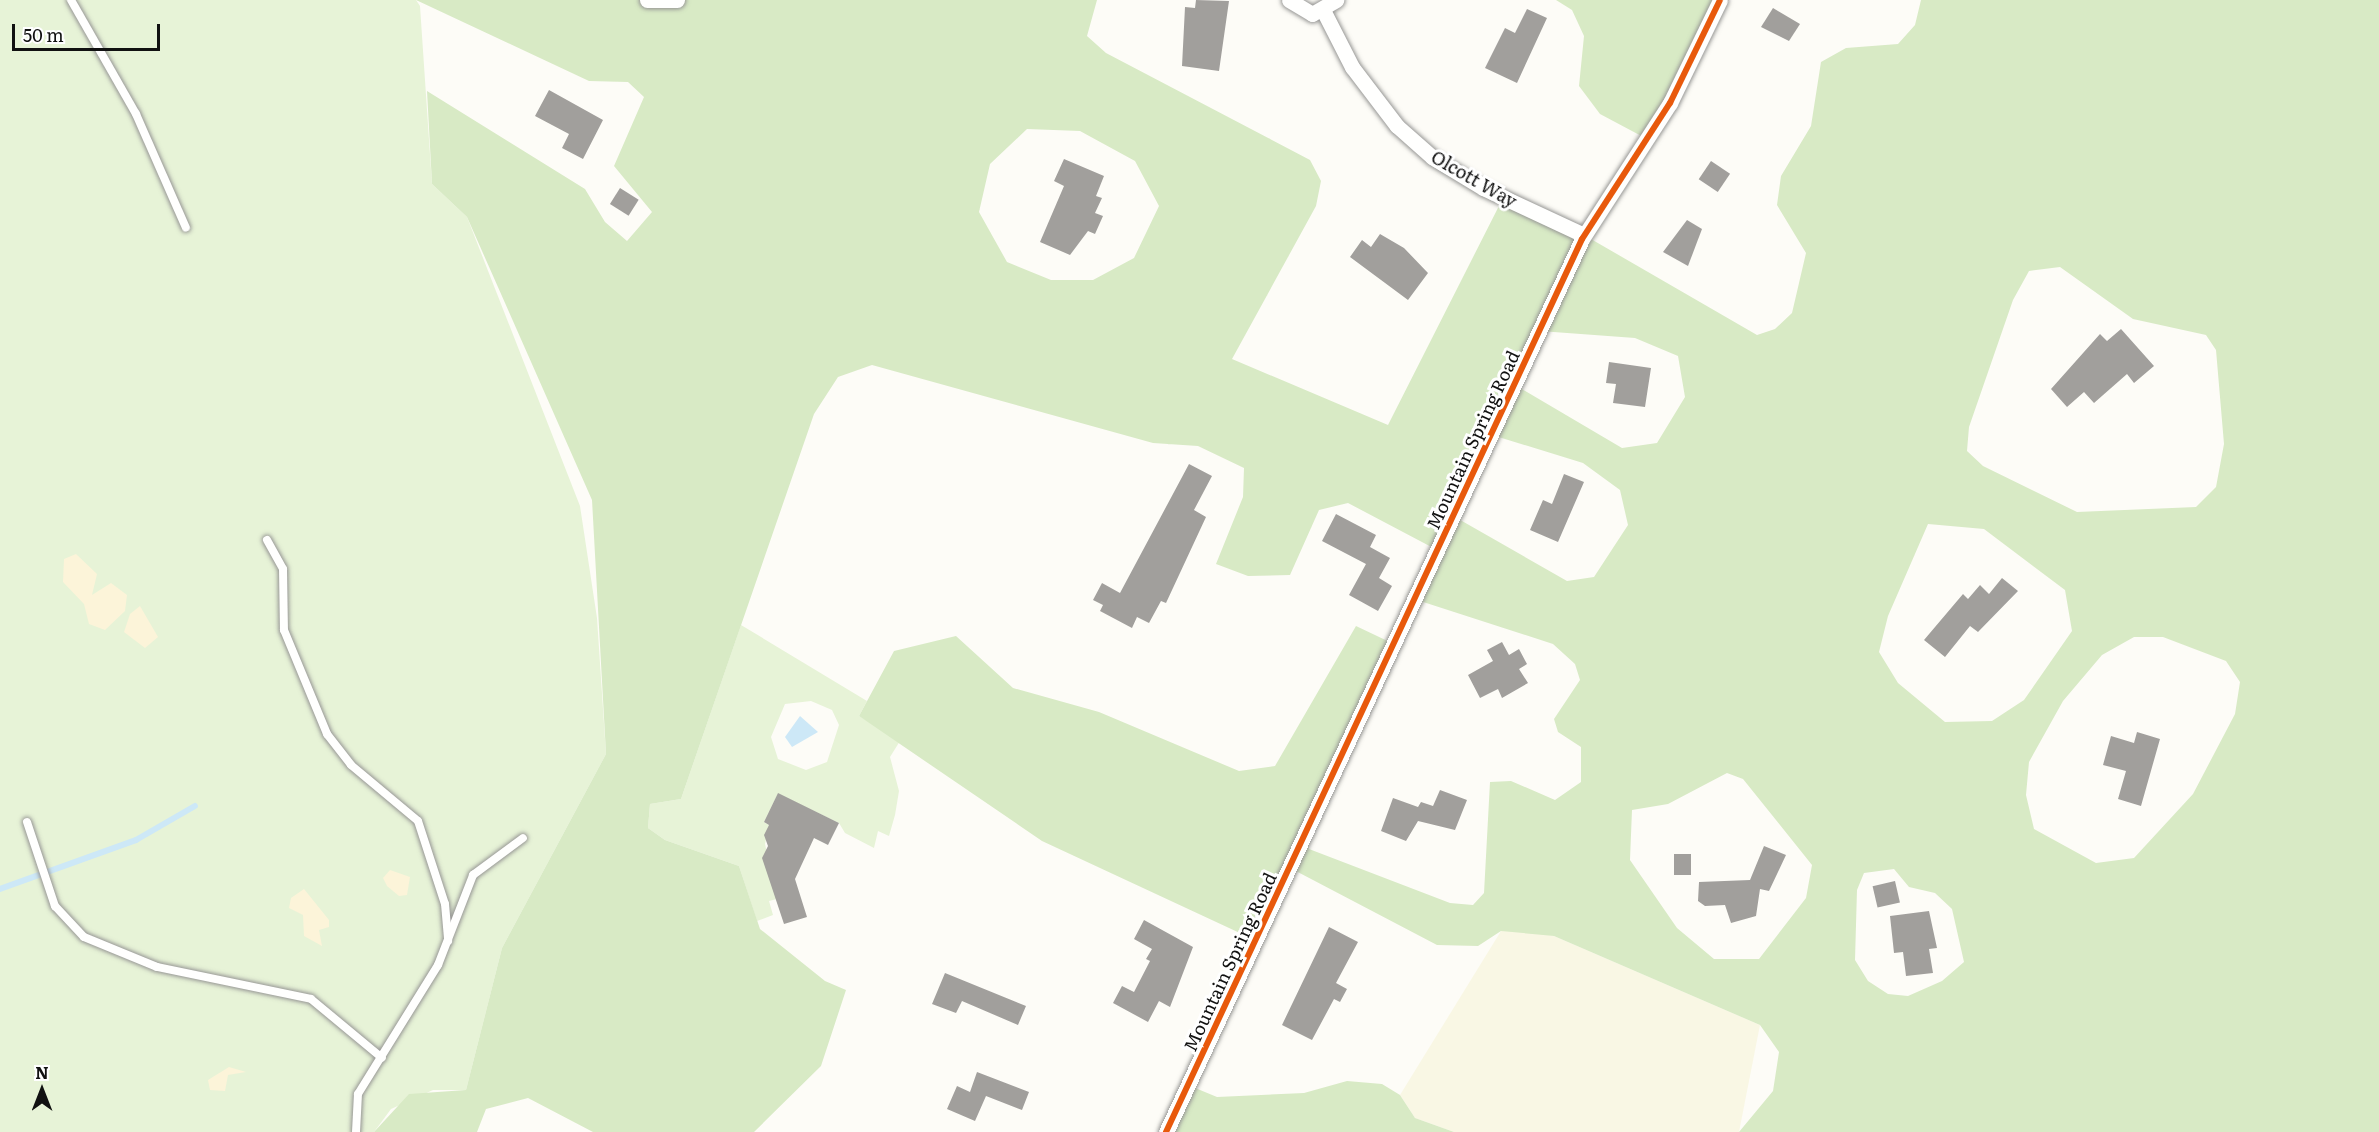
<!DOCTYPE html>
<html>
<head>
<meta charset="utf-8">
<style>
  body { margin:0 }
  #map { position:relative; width:2379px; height:1132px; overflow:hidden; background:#fdfcf7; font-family:Literata,serif }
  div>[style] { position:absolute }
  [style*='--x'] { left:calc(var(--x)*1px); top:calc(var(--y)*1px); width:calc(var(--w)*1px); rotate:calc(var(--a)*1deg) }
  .farmland>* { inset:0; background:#f9f7e4 }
  .green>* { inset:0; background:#e7f3d7 }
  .forest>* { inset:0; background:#d8eac5 }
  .sand>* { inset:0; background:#fcf4d9 }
  .water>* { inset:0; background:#cde8f7 }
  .stream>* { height:6px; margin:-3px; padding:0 3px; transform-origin:3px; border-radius:3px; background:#cde8f7 }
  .building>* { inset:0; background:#a19f9c; transform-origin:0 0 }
  .roads { filter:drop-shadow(0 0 2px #979795) drop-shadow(0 0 2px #979795) }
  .lane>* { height:8px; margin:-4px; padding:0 4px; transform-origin:4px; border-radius:4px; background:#fffffe }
  .street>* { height:15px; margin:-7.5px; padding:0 7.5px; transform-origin:7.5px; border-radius:7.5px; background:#fffffe }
  .cycleway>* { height:6px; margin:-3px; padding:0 3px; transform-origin:3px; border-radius:3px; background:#e8590c }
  span { translate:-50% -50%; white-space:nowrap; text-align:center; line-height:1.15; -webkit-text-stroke:6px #fff; paint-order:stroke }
  .street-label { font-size:18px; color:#111 }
  .north { position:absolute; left:12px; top:1060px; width:60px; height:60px; -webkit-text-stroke:4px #fff; paint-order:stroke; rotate:0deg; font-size:16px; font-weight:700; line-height:24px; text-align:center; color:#111 }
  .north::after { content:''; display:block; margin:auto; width:21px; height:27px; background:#111; clip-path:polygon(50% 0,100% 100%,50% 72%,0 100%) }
  .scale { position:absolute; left:12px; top:24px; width:148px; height:27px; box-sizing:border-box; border:3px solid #111; border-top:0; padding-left:8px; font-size:18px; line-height:21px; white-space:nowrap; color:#111; -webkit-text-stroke:4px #fff; paint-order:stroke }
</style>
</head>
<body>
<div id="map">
  <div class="farmland">
    <i style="clip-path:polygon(1519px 929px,1554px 936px,1760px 1025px,1739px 1132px,1454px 1132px,1415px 1118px,1400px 1095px,1501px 931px)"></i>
  </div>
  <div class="green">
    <i style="clip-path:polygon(0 0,416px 0,420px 6px,432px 184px,467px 217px,580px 506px,597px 618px,606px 754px,502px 948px,466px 1090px,433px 1090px,391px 1109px,374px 1132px,0 1132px)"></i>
    <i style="clip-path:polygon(evenodd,741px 625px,867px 701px,859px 716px,900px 741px,890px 757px,899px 791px,895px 815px,889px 836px,878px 831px,874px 848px,845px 833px,839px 823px,778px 794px,764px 822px,769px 825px,765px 844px,777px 899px,769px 901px,773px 915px,757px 921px,739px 866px,665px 840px,648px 828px,650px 804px,681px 799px,741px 625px,811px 701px,832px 710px,839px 725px,827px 762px,806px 770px,778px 759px,771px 737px,785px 704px,811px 701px)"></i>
  </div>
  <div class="forest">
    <i style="clip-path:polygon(evenodd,416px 0,1097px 0,1087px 36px,1106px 53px,1310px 160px,1321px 181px,1316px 206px,1232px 359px,1388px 425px,1503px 198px,1584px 235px,1757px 335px,1775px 329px,1792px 313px,1806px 253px,1777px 205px,1781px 176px,1811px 126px,1821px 62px,1846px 48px,1898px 44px,1915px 25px,1921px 0,2379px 0,2379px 1132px,1739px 1132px,1773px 1091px,1779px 1052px,1760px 1025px,1554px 936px,1501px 931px,1478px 946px,1437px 945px,1292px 869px,1257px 941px,1042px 841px,859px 716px,894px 651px,956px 636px,1013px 688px,1099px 712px,1239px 771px,1275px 766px,1356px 626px,1396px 645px,1309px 831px,1309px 849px,1450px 903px,1473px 905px,1484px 893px,1490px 782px,1511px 781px,1555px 800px,1581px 782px,1581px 747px,1558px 732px,1554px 719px,1580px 680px,1575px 664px,1553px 644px,1417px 600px,1439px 551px,1348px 503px,1319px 510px,1290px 575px,1248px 576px,1216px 564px,1243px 497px,1244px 468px,1198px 446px,1153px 443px,872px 365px,838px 377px,814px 414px,681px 799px,650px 804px,648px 828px,665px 840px,739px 866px,760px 929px,825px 981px,846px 990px,821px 1066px,754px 1132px,593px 1132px,528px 1098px,486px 1109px,477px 1132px,374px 1132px,409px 1094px,466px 1090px,502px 948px,606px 754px,592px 500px,467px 217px,432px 184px,427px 91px,585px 189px,605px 222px,627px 241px,652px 212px,614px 166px,644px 97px,628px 82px,589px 81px,416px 0,1027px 129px,1080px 131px,1135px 161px,1159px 206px,1134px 258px,1093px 280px,1051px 280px,1007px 262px,979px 212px,990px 164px,1027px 129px,416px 0,2060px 267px,2133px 319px,2206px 335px,2216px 350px,2224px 444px,2216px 487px,2196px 507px,2077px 512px,1983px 466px,1967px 451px,1969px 427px,2013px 300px,2029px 271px,2060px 267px,416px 0,1540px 331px,1635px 338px,1678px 356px,1685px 397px,1657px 443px,1622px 448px,1515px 385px,1540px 331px,416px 0,1492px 435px,1583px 463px,1620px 490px,1628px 525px,1594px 577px,1567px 581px,1455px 517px,1492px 435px,416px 0,1928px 524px,1984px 529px,2065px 590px,2072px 631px,2024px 700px,1992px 721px,1945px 722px,1898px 683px,1879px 652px,1888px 616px,1928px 524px,416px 0,2134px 637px,2163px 637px,2226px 661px,2240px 682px,2235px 714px,2193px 794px,2134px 858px,2096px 863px,2034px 829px,2026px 795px,2029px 762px,2063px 701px,2102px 655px,2134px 637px,416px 0,1727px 773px,1743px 779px,1812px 865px,1806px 898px,1759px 959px,1714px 959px,1677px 928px,1630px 860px,1632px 810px,1668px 804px,1727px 773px,416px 0,1894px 869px,1909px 887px,1935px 893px,1952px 909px,1964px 962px,1942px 981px,1908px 996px,1888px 994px,1868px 981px,1855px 960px,1857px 890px,1864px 873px,1894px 869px)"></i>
    <i style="clip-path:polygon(1556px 0,1720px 0,1647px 139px,1600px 114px,1579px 86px,1584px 36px,1572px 10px)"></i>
    <i style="clip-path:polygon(1347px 1081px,1382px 1084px,1400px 1095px,1415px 1118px,1454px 1132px,1166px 1132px,1188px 1085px,1217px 1097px,1304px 1093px)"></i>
  </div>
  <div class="sand">
    <i style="clip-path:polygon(76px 554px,97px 574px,92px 595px,111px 583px,127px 595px,125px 611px,105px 630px,89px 624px,84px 604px,63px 582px,64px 559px)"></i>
    <i style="clip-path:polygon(140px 606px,158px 637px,145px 648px,124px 632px,130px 614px)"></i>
    <i style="clip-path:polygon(390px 870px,410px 877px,407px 895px,399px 896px,387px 886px,383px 878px)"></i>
    <i style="clip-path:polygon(304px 889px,329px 920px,329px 927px,319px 930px,322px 946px,304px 936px,303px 915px,289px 908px,291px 898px)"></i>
    <i style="clip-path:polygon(229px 1067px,246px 1072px,228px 1075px,225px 1091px,210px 1090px,208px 1080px)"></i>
  </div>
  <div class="water">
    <i style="clip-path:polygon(800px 716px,818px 732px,792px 747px,785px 737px)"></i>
  </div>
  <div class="stream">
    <i style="--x:0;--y:889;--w:145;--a:-19.8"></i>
    <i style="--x:136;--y:840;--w:68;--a:-30"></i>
  </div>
  <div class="building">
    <i style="clip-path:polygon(1196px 0,1229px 1px,1219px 71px,1182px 66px,1185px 7px,1195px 8px)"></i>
    <i style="clip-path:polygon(1773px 8px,1800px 24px,1789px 41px,1761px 27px)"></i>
    <i style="clip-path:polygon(1527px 9px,1547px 18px,1517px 83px,1485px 68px,1505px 28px,1515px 33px)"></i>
    <i style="clip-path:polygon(549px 90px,603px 120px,583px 159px,562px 148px,569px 134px,535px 116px)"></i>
    <i style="clip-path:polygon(1064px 159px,1104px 176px,1096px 196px,1102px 198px,1095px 213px,1103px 216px,1095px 234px,1088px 231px,1070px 255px,1040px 242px,1064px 186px,1054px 181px)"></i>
    <i style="left:1711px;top:161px;width:23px;height:22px;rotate:34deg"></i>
    <i style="left:620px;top:188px;width:22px;height:19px;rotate:32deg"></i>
    <i style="clip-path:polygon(1687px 220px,1702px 229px,1688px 266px,1663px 252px)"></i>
    <i style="clip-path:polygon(1380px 234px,1404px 248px,1428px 273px,1408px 300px,1350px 257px,1362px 240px,1371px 247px)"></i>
    <i style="clip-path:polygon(2121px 329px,2154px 366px,2134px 383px,2127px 374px,2094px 403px,2084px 392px,2067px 407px,2051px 389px,2100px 334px,2107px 341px)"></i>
    <i style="clip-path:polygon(1609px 362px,1651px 368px,1645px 407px,1613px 403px,1616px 384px,1606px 383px)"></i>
    <i style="clip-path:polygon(1189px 464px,1212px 476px,1194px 510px,1206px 517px,1166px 603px,1161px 601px,1149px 623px,1137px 617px,1132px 628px,1100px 611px,1103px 605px,1093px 600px,1102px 583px,1120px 593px)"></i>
    <i style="clip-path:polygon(1564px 474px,1584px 482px,1558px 542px,1530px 530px,1543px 500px,1552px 504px)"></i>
    <i style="clip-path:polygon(1336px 514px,1376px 535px,1370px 547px,1390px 558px,1379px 578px,1392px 586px,1378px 611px,1349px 595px,1366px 564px,1322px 541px)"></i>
    <i style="clip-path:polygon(2002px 578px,2018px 591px,1978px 632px,1970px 626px,1945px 657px,1924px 640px,1963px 594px,1968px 599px,1980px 585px,1989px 594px)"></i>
    <i style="clip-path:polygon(1502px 642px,1509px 655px,1519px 649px,1527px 664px,1519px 669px,1528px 683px,1502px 698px,1498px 689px,1480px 698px,1468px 675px,1493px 661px,1487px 650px)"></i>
    <i style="clip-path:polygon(2137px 732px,2160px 739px,2141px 806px,2118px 799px,2126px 771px,2103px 765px,2111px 736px,2134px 743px)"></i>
    <i style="clip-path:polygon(1440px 790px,1467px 800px,1455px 830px,1418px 821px,1406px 841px,1381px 831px,1393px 798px,1418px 807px,1421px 802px,1433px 806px)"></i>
    <i style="clip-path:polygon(778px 793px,839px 823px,828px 845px,814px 838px,795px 879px,807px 917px,784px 924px,762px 858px,768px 846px,764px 835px,769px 825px,764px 822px)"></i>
    <i style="clip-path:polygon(1764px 846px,1786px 855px,1769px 891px,1760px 889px,1756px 916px,1731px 923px,1725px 905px,1705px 906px,1698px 901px,1699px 882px,1750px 880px)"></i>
    <i style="left:1674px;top:854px;width:17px;height:21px"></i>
    <i style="left:1895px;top:881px;width:22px;height:23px;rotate:77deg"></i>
    <i style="clip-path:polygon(1929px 911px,1937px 948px,1929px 949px,1933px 973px,1906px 976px,1903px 952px,1894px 953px,1890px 916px)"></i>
    <i style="clip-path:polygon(1144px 920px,1193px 947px,1170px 1007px,1159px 1001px,1148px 1022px,1113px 1003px,1122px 986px,1134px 992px,1150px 961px,1146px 959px,1152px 949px,1134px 939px)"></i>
    <i style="clip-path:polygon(1329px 927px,1358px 942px,1336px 983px,1347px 989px,1340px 1002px,1334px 999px,1312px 1040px,1282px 1025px)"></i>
    <i style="clip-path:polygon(945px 973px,1026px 1006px,1018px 1025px,962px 1001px,956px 1013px,932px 1004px)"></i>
    <i style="clip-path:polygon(977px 1072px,1029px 1092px,1022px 1110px,986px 1096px,975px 1121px,947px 1109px,957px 1086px,970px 1092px)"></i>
  </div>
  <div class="roads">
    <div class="lane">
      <i style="--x:71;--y:0;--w:131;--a:60.3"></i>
      <i style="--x:136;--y:114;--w:124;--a:66.3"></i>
      <i style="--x:267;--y:540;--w:33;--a:61"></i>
      <i style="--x:283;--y:569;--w:61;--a:89.1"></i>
      <i style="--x:284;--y:630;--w:113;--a:67.5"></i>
      <i style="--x:327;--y:734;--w:39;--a:52"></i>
      <i style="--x:351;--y:765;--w:87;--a:39.9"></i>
      <i style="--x:418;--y:821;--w:87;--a:72"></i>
      <i style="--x:445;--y:904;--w:37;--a:85"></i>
      <i style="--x:27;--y:822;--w:89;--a:71.6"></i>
      <i style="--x:55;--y:906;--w:42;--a:46.9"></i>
      <i style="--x:84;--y:937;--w:79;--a:22.3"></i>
      <i style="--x:157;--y:967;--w:157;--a:11.7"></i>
      <i style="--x:311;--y:999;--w:92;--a:39.7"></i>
      <i style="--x:356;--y:1132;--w:38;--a:-87"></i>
      <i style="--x:358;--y:1094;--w:152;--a:-58.2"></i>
      <i style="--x:438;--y:965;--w:97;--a:-68.7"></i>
      <i style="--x:473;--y:875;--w:62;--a:-36.5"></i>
    </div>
    <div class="street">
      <i style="--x:647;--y:0;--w:30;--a:0"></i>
      <i style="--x:1289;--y:0;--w:27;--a:31"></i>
      <i style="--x:1312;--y:14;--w:28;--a:-30"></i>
      <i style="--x:1324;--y:12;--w:62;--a:63"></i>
      <i style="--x:1352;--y:67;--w:74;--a:52.7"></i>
      <i style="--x:1397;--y:126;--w:47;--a:41.5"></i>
      <i style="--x:1432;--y:157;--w:60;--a:31.3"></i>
      <i style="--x:1483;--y:188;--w:111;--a:25"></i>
      <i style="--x:1166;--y:1132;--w:985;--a:-65.02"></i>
      <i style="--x:1582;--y:239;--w:162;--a:-57.1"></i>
      <i style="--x:1670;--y:103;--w:114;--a:-64.1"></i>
    </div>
  </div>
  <div class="cycleway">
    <i style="--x:1166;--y:1132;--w:985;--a:-65.02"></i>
    <i style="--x:1582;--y:239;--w:162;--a:-57.1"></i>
    <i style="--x:1670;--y:103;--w:114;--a:-64.1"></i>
  </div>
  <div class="street-label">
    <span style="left:1474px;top:179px;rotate:30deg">Olcott Way</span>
    <span style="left:1473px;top:440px;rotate:-65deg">Mountain Spring Road</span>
    <span style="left:1230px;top:962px;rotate:-65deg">Mountain Spring Road</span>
  </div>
  <div class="north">N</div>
  <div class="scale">50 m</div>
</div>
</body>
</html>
